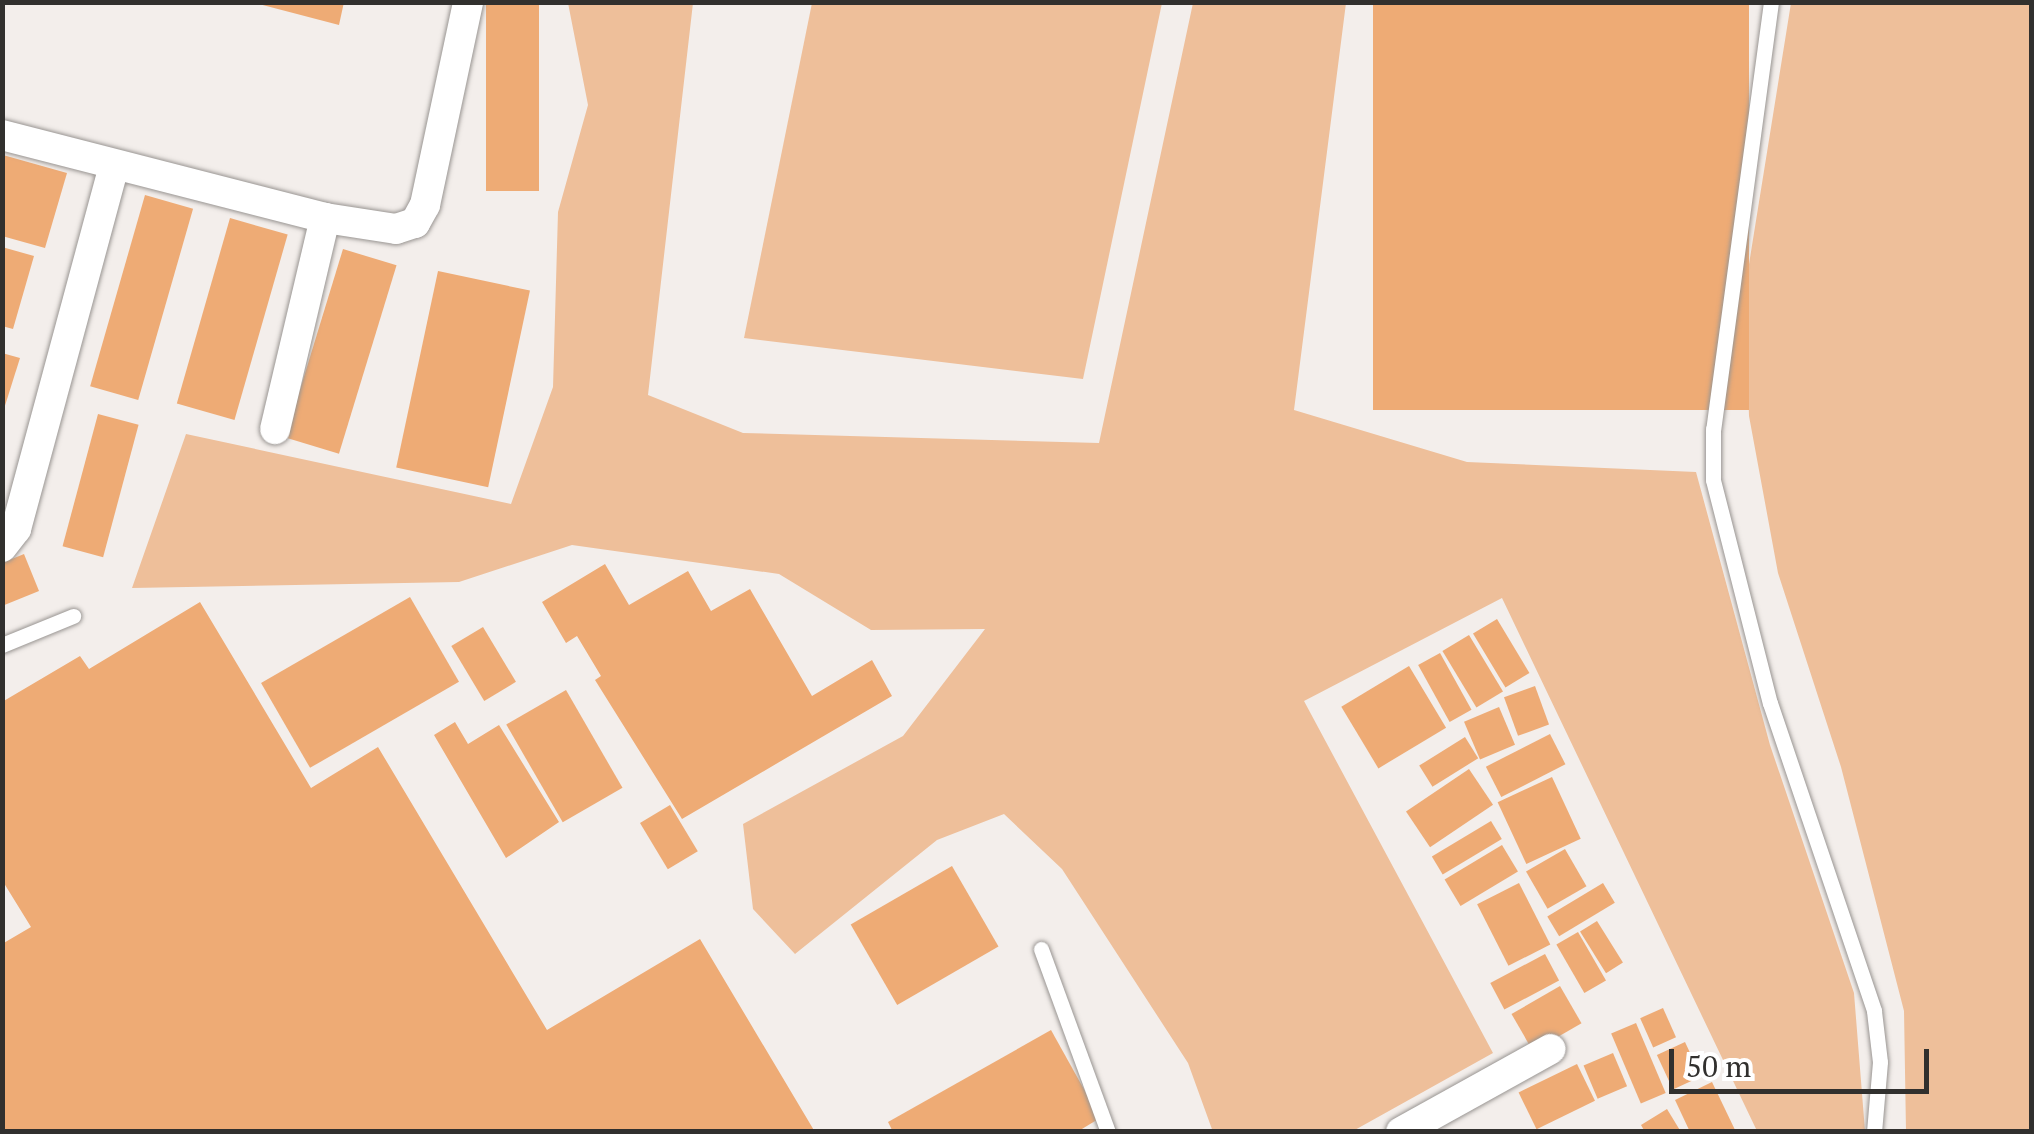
<!DOCTYPE html>
<html>
<head>
<meta charset="utf-8">
<style>
  body { margin:0 }
  #map { position:relative; width:2034px; height:1134px; overflow:hidden; background:#f3eeeb; font-family:"PT Serif",serif }
  div>[style] { position:absolute }
  [style*='--x'] { left:calc(var(--x)*1px); top:calc(var(--y)*1px); width:calc(var(--w)*1px); rotate:calc(var(--a)*1deg) }
  .green>* { inset:0; background:#eebf9a }
  .building>* { inset:0; background:#eeab75; transform-origin:0 0 }
  .roads { filter:drop-shadow(0 0 2px #999592) drop-shadow(0 0 2px #999592) }
  .service>* { height:15px; margin:-7.5px; padding:0 7.5px; transform-origin:7.5px; border-radius:7.5px; background:#fff }
  .minor>* { height:30px; margin:-15px; padding:0 15px; transform-origin:15px; border-radius:15px; background:#fff }
  span { translate:-50% -50%; white-space:nowrap; text-align:center; line-height:1.15; -webkit-text-stroke:10px #fff; paint-order:stroke }
  .frame { position:absolute; inset:0; border:5px solid #31302e; pointer-events:none }
  .scale { position:absolute; left:1669px; top:1049px; width:260px; height:45px; box-sizing:border-box; border:5px solid #31302e; border-top:0; padding-left:12px; font-size:30px; line-height:35px; white-space:nowrap; color:#31302e; -webkit-text-stroke:8px #fff; paint-order:stroke }
</style>
</head>
<body>
<div id="map">
  <div class="green">
    <i style="clip-path:polygon(568px 3px,693px 3px,648px 395px,743px 433px,1099px 443px,1193px 3px,1346px 3px,1294px 410px,1467px 462px,1696px 472px,1770px 745px,1854px 993px,1865px 1131px,1757px 1131px,1502px 598px,1304px 701px,1493px 1053px,1353px 1131px,1213px 1132px,1188px 1063px,1062px 869px,1004px 814px,937px 840px,795px 954px,753px 909px,743px 824px,903px 736px,985px 629px,871px 630px,779px 574px,572px 545px,459px 582px,132px 588px,186px 434px,511px 504px,553px 387px,558px 212px,588px 105px)"></i>
    <i style="clip-path:polygon(812px 3px,1162px 3px,1083px 379px,744px 338px)"></i>
    <i style="clip-path:polygon(1791px 3px,2031px 3px,2031px 1131px,1906px 1131px,1904px 1011px,1841px 767px,1778px 573px,1749px 416px,1745px 289px)"></i>
  </div>
  <div class="building">
    <i style="clip-path:polygon(251px 2px,344px 2px,339px 25px)"></i>
    <i style="left:486px;top:2px;width:53px;height:189px"></i>
    <i style="left:1373px;top:2px;width:376px;height:408px"></i>
    <i style="clip-path:polygon(3px 155px,67px 173px,45px 248px,2px 236px)"></i>
    <i style="left:145px;top:195px;width:50px;height:199px;rotate:16deg"></i>
    <i style="left:230px;top:218px;width:60px;height:193px;rotate:16deg"></i>
    <i style="clip-path:polygon(2px 247px,34px 256px,13px 329px,2px 326px)"></i>
    <i style="left:343px;top:249px;width:56px;height:197px;rotate:17deg"></i>
    <i style="left:438px;top:271px;width:94px;height:201px;rotate:12deg"></i>
    <i style="clip-path:polygon(2px 353px,20px 358px,3px 412px,2px 412px)"></i>
    <i style="left:98px;top:414px;width:42px;height:137px;rotate:15deg"></i>
    <i style="clip-path:polygon(24px 554px,39px 591px,2px 606px,2px 563px)"></i>
    <i style="clip-path:polygon(605px 564px,629px 605px,688px 571px,711px 611px,750px 589px,812px 696px,872px 660px,892px 696px,682px 819px,595px 680px,601px 676px,577px 636px,566px 643px,542px 602px)"></i>
    <i style="left:410px;top:597px;width:98px;height:172px;rotate:60deg"></i>
    <i style="clip-path:polygon(200px 602px,311px 788px,378px 747px,547px 1030px,700px 939px,815px 1132px,2px 1132px,2px 944px,31px 927px,2px 880px,2px 702px,80px 656px,89px 669px)"></i>
    <i style="left:1497px;top:619px;width:63px;height:28px;rotate:59deg"></i>
    <i style="left:483px;top:627px;width:64px;height:37px;rotate:59deg"></i>
    <i style="left:1469px;top:635px;width:66px;height:31px;rotate:59deg"></i>
    <i style="left:1440px;top:653px;width:65px;height:25px;rotate:61deg"></i>
    <i style="left:1409px;top:666px;width:72px;height:79px;rotate:59deg"></i>
    <i style="left:1535px;top:686px;width:41px;height:33px;rotate:70deg"></i>
    <i style="left:566px;top:690px;width:113px;height:69px;rotate:60deg"></i>
    <i style="left:1499px;top:707px;width:41px;height:38px;rotate:67deg"></i>
    <i style="clip-path:polygon(455px 722px,468px 744px,499px 725px,559px 822px,506px 858px,434px 735px)"></i>
    <i style="left:1550px;top:734px;width:34px;height:72px;rotate:63deg"></i>
    <i style="left:1465px;top:737px;width:25px;height:54px;rotate:58deg"></i>
    <i style="left:1469px;top:769px;width:43px;height:76px;rotate:56deg"></i>
    <i style="left:1552px;top:777px;width:68px;height:60px;rotate:65deg"></i>
    <i style="left:670px;top:805px;width:54px;height:35px;rotate:59deg"></i>
    <i style="left:1491px;top:821px;width:21px;height:69px;rotate:59deg"></i>
    <i style="left:1502px;top:845px;width:31px;height:67px;rotate:59deg"></i>
    <i style="left:1565px;top:849px;width:43px;height:45px;rotate:60deg"></i>
    <i style="left:952px;top:866px;width:93px;height:117px;rotate:60deg"></i>
    <i style="left:1519px;top:883px;width:69px;height:47px;rotate:63deg"></i>
    <i style="left:1603px;top:883px;width:23px;height:65px;rotate:59deg"></i>
    <i style="left:1597px;top:921px;width:49px;height:20px;rotate:58deg"></i>
    <i style="left:1578px;top:932px;width:56px;height:25px;rotate:60deg"></i>
    <i style="left:1545px;top:954px;width:30px;height:62px;rotate:62deg"></i>
    <i style="left:1560px;top:986px;width:43px;height:56px;rotate:60deg"></i>
    <i style="left:1663px;top:1008px;width:32px;height:25px;rotate:66deg"></i>
    <i style="left:1636px;top:1023px;width:76px;height:27px;rotate:67deg"></i>
    <i style="clip-path:polygon(1051px 1030px,1100px 1118px,1077px 1132px,893px 1132px,888px 1122px)"></i>
    <i style="left:1685px;top:1042px;width:38px;height:31px;rotate:65deg"></i>
    <i style="left:1613px;top:1053px;width:36px;height:32px;rotate:67deg"></i>
    <i style="left:1577px;top:1064px;width:41px;height:65px;rotate:64deg"></i>
    <i style="clip-path:polygon(1712px 1082px,1736px 1132px,1690px 1132px,1675px 1100px)"></i>
    <i style="clip-path:polygon(1667px 1109px,1681px 1132px,1645px 1132px,1641px 1125px)"></i>
  </div>
  <div class="roads">
    <div class="service">
      <i style="--x:1771;--y:2;--w:431;--a:97.7"></i>
      <i style="--x:1713;--y:429;--w:51;--a:90"></i>
      <i style="--x:1713;--y:480;--w:230;--a:75.7"></i>
      <i style="--x:1770;--y:703;--w:325;--a:71.3"></i>
      <i style="--x:1874;--y:1011;--w:51;--a:83.3"></i>
      <i style="--x:1880;--y:1062;--w:70;--a:94.9"></i>
      <i style="--x:2;--y:645;--w:77;--a:-22.2"></i>
      <i style="--x:1041;--y:949;--w:195;--a:69.9"></i>
    </div>
    <div class="minor">
      <i style="--x:2;--y:135;--w:333;--a:14.4"></i>
      <i style="--x:325;--y:218;--w:217;--a:103.3"></i>
      <i style="--x:325;--y:218;--w:72;--a:8.8"></i>
      <i style="--x:396;--y:229;--w:20;--a:-18"></i>
      <i style="--x:415;--y:223;--w:21;--a:-61"></i>
      <i style="--x:425;--y:205;--w:208;--a:-78"></i>
      <i style="--x:2;--y:547;--w:23;--a:-52"></i>
      <i style="--x:16;--y:529;--w:377;--a:-74.9"></i>
      <i style="--x:1401;--y:1132;--w:171;--a:-29"></i>
    </div>
  </div>
  <div class="frame"></div>
  <div class="scale">50 m</div>
</div>
</body>
</html>
